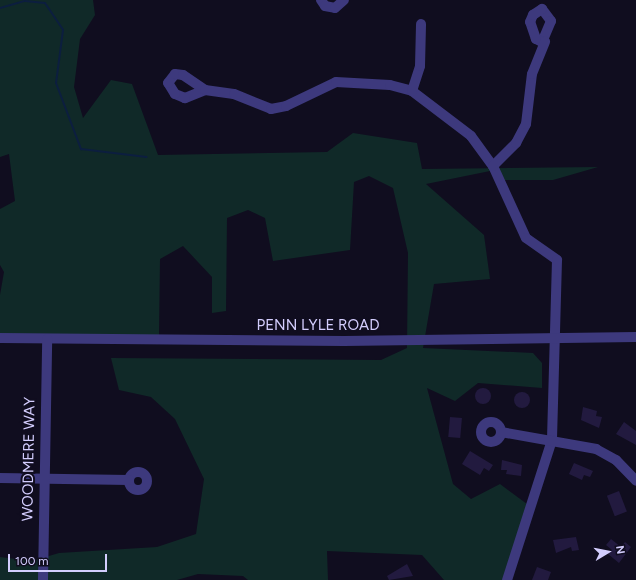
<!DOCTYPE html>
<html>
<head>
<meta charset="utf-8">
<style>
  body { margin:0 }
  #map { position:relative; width:636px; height:580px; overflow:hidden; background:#100d1f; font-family:Figtree,sans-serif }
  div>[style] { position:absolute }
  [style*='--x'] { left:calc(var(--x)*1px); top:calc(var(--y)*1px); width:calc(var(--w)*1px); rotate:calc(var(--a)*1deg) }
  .green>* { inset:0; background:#102928 }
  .stream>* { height:2px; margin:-1px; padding:0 1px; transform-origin:1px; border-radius:1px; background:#0c1e3f }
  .building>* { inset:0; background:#221a3f; transform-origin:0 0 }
  .round { border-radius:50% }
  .minor>* { height:10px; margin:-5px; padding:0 5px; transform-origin:5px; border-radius:5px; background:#3d397d }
  .minor>.ring { margin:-5px; padding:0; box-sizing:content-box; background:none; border:10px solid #3d397d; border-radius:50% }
  span { translate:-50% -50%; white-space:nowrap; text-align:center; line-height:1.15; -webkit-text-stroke:4px #100d1f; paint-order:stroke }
  .street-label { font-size:15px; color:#d3cdfd }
  .north { position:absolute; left:588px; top:532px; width:40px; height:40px; -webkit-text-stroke:3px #100d1f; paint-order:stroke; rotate:80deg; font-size:11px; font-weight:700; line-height:16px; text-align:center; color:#d3cdfd }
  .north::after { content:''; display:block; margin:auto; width:14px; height:18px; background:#d3cdfd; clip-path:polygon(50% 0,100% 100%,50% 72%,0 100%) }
  .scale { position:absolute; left:8px; top:554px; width:99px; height:18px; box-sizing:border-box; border:2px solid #d3cdfd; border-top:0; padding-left:5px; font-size:12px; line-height:14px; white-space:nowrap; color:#d3cdfd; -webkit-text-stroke:3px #100d1f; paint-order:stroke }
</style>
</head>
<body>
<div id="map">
  <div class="green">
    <i style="clip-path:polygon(0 0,93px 0,95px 15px,80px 39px,74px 87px,83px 118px,111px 80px,132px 84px,158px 155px,327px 152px,353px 133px,417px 143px,422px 169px,598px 167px,553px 180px,500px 180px,495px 170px,426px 184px,484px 235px,490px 279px,434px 284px,423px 348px,533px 353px,542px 363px,542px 388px,478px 383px,455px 401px,427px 388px,453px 484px,471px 499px,500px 484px,531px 507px,507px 580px,444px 580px,422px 555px,327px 551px,328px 580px,248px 580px,243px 576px,198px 574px,177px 580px,0 580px,0 557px,32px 561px,59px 553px,157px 547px,196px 534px,204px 479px,175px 419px,151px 397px,119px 390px,111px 358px,381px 360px,407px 348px,408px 253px,393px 188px,369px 176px,354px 182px,350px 250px,273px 261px,265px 218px,248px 210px,227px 218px,226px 311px,212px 313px,212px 277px,183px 246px,160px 259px,159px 335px,0 341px,0 295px,4px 272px,0 265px,0 209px,15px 201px,9px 154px,0 157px)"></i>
  </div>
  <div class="stream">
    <i style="--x:0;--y:8;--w:26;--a:-16"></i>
    <i style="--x:25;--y:1;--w:20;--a:6"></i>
    <i style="--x:45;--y:3;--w:32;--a:56"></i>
    <i style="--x:63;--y:30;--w:53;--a:97.5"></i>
    <i style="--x:56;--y:83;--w:71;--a:69.3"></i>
    <i style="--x:81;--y:149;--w:66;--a:6.9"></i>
  </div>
  <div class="building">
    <i class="round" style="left:475px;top:388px;width:16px;height:16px"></i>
    <i class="round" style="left:514px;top:392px;width:16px;height:16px"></i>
    <i style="clip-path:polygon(583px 407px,597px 411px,596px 416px,602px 417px,599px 428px,581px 420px)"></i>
    <i style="left:450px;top:417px;width:12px;height:20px;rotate:5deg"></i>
    <i style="clip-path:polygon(624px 422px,636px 431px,636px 445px,616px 434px)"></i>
    <i style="clip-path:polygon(470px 451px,493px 465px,489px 471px,484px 468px,480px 475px,462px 464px)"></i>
    <i style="clip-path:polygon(502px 460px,522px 465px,521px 476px,506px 474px,507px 470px,501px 470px)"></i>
    <i style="clip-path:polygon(574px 463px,593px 471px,590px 477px,584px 475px,582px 480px,569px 474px)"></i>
    <i style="left:619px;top:491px;width:22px;height:13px;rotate:69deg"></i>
    <i style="clip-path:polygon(576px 537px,579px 550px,572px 551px,571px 547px,556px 553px,553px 540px)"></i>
    <i style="clip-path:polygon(611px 539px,621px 547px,625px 542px,631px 547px,619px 563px,608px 554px,612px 550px,606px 545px)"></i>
    <i style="clip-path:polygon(407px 564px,413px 576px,389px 580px,387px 576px)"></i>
    <i style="clip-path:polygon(537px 567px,551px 572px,548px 580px,532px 580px)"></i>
  </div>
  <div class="minor">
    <i style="--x:321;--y:0;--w:7;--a:56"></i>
    <i style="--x:325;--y:6;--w:10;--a:11"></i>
    <i style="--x:335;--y:8;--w:12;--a:-42"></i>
    <i style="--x:542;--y:9;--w:15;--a:53"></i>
    <i style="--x:551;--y:21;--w:23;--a:113"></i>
    <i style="--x:542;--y:42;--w:7;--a:-153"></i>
    <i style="--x:536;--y:39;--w:18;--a:-109"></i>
    <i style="--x:530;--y:22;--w:8;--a:-67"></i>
    <i style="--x:533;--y:15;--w:11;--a:-34"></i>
    <i style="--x:205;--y:90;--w:22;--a:158"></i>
    <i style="--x:185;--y:98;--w:11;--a:-158"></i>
    <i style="--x:175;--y:94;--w:13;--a:-122"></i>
    <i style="--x:168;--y:83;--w:11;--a:-52"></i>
    <i style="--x:175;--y:74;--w:8;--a:7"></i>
    <i style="--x:183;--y:75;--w:27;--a:34"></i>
    <i style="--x:205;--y:90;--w:29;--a:8"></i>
    <i style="--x:234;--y:94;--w:40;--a:22"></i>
    <i style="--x:271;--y:109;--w:15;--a:-11"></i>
    <i style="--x:286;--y:106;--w:55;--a:-25.6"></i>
    <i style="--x:336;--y:82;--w:54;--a:3.2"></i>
    <i style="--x:390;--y:85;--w:23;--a:15"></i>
    <i style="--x:412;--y:91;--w:74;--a:37.3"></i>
    <i style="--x:471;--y:136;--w:37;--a:54"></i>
    <i style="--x:493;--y:166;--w:79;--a:65.4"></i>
    <i style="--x:526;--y:238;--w:38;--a:35"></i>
    <i style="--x:557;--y:260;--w:180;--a:91.6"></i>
    <i style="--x:552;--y:440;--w:147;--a:107.8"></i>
    <i style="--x:412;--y:91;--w:26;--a:-72"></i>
    <i style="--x:420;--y:66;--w:42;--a:-88.6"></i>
    <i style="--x:493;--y:166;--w:33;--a:-45"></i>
    <i style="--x:516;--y:143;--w:21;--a:-62"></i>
    <i style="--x:526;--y:124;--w:50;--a:-83.2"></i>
    <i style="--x:532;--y:74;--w:35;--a:-68"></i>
    <i style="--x:0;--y:338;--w:344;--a:0.5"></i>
    <i style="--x:344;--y:341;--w:292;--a:-0.8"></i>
    <i class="ring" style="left:481px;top:422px;width:10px;height:10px"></i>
    <i style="--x:501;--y:432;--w:97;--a:10.1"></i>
    <i style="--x:596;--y:449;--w:23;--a:29"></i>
    <i style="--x:616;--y:460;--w:29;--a:46"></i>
    <i class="ring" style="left:129px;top:472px;width:8px;height:8px"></i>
    <i style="--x:0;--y:478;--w:129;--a:0.9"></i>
    <i style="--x:43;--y:580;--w:241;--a:-89"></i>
  </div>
  <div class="street-label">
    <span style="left:318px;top:326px">PENN LYLE ROAD</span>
    <span style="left:29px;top:459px;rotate:-89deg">WOODMERE WAY</span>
  </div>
  <div class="north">N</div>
  <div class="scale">100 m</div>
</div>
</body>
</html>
